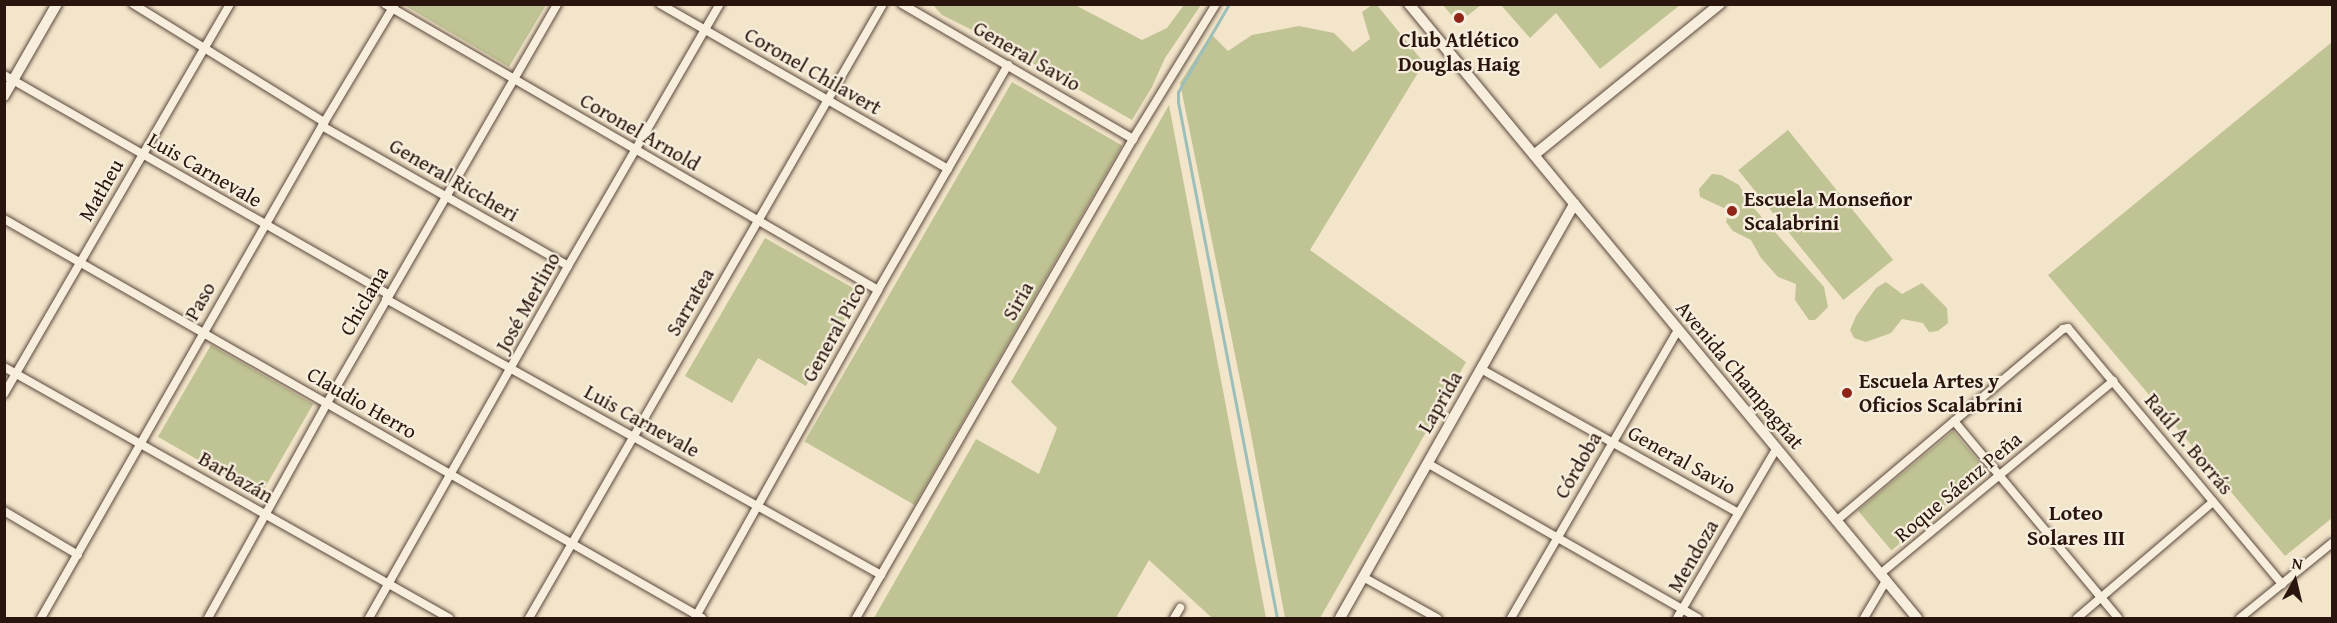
<!DOCTYPE html>
<html>
<head>
<meta charset="utf-8">
<style>
  body { margin:0 }
  #map { position:relative; width:2337px; height:623px; overflow:hidden; background:#f3e5ca; font-family:"Gentium Book Plus",serif }
  div>[style] { position:absolute }
  [style*='--x'] { left:calc(var(--x)*1px); top:calc(var(--y)*1px); width:calc(var(--w)*1px); rotate:calc(var(--a)*1deg) }
  .green>* { inset:0; background:#c0c394; transform-origin:0 0 }
  .stream>* { height:3px; margin:-1.5px; padding:0 1.5px; transform-origin:1.5px; border-radius:1.5px; background:#9cbfba }
  .roads { filter:drop-shadow(0 0 2px #5c493d) drop-shadow(0 0 2px #5c493d) }
  .street>* { height:8px; margin:-4px; padding:0 4px; transform-origin:4px; border-radius:4px; background:#f7eedd }
  .secondary>* { height:10px; margin:-5px; padding:0 5px; transform-origin:5px; border-radius:5px; background:#f7eedd }
  .dots>* { width:16px; height:16px; translate:-50% -50%; box-sizing:border-box; border:3px solid #f7eedd; border-radius:50% }
  span { translate:-50% -50%; white-space:nowrap; text-align:center; line-height:1.15; -webkit-text-stroke:4.5px #f7eedd; paint-order:stroke }
  .poi-label { font-size:21px; color:#2a150e; font-weight:700 }
  .left { translate:0 -50%; text-align:left }
  .street-label { font-size:21px; color:#2a150e }
  .neighbourhood-label { font-size:22px; color:#2a150e; font-weight:700 }
  .frame { position:absolute; inset:0; border:6px solid #2a150e; pointer-events:none }
  .north { position:absolute; left:2265px; top:551px; width:60px; height:60px; -webkit-text-stroke:4px #f7eedd; paint-order:stroke; rotate:8deg; font-size:16px; font-weight:700; line-height:24px; text-align:center; color:#2a150e }
  .north::after { content:''; display:block; margin:auto; width:21px; height:27px; background:#2a150e; clip-path:polygon(50% 0,100% 100%,50% 72%,0 100%) }
</style>
</head>
<body>
<div id="map">
  <div class="green">
    <i style="clip-path:polygon(404px 5px,546px 4px,546px 5px,509px 67px)"></i>
    <i style="clip-path:polygon(933px 5px,1075px 5px,1142px 40px,1167px 28px,1184px 5px,1201px 5px,1165px 58px,1152px 87px,1132px 120px,992px 40px,942px 15px)"></i>
    <i style="clip-path:polygon(1372px 5px,1377px 5px,1424px 63px,1310px 250px,1466px 362px,1320px 618px,1285px 618px,1250px 429px,1180px 83px,1211px 34px,1228px 51px,1252px 35px,1299px 26px,1334px 33px,1353px 52px,1370px 39px,1362px 12px)"></i>
    <i style="clip-path:polygon(1443px 5px,1481px 5px,1458px 23px)"></i>
    <i style="clip-path:polygon(1501px 5px,1680px 5px,1600px 69px,1556px 13px,1530px 38px)"></i>
    <i style="clip-path:polygon(2332px 42px,2332px 518px,2285px 556px,2048px 275px)"></i>
    <i style="left:1012px;top:82px;width:127px;height:415px;rotate:30deg"></i>
    <i style="clip-path:polygon(1169px 105px,1266px 618px,1212px 618px,1149px 560px,1116px 618px,874px 618px,976px 439px,1039px 474px,1057px 428px,1011px 382px)"></i>
    <i style="left:1788px;top:130px;width:167px;height:64px;rotate:51deg"></i>
    <i style="clip-path:polygon(1712px 174px,1721px 175px,1739px 185px,1751px 205px,1824px 287px,1828px 307px,1815px 320px,1809px 320px,1795px 300px,1796px 284px,1778px 277px,1761px 258px,1751px 240px,1733px 231px,1726px 222px,1728px 215px,1726px 209px,1700px 197px,1699px 189px)"></i>
    <i style="clip-path:polygon(765px 238px,860px 292px,806px 386px,758px 358px,732px 403px,685px 376px)"></i>
    <i style="clip-path:polygon(1886px 282px,1902px 294px,1922px 283px,1947px 308px,1948px 323px,1938px 331px,1929px 332px,1923px 323px,1902px 319px,1891px 333px,1866px 342px,1854px 338px,1850px 330px,1856px 316px,1876px 288px)"></i>
    <i style="left:211px;top:345px;width:118px;height:106px;rotate:30deg"></i>
    <i style="left:1953px;top:431px;width:52px;height:124px;rotate:50deg"></i>
  </div>
  <div class="stream">
    <i style="--x:1229;--y:4;--w:102;--a:120.1"></i>
    <i style="--x:1178;--y:92;--w:10;--a:90"></i>
    <i style="--x:1178;--y:102;--w:525;--a:79.14"></i>
  </div>
  <div class="roads">
    <div class="street">
      <i style="--x:133;--y:4;--w:225;--a:31.7"></i>
      <i style="--x:385;--y:4;--w:570;--a:30.12"></i>
      <i style="--x:660;--y:4;--w:332;--a:29.8"></i>
      <i style="--x:902;--y:4;--w:268;--a:30.3"></i>
      <i style="--x:4;--y:75;--w:443;--a:29.7"></i>
      <i style="--x:322;--y:126;--w:283;--a:29.6"></i>
      <i style="--x:4;--y:219;--w:804;--a:29.75"></i>
      <i style="--x:386;--y:299;--w:567;--a:29.14"></i>
      <i style="--x:4;--y:367;--w:511;--a:29.42"></i>
      <i style="--x:1481;--y:369;--w:295;--a:29.2"></i>
      <i style="--x:4;--y:394;--w:451;--a:-59.9"></i>
      <i style="--x:1954;--y:421;--w:256;--a:50.2"></i>
      <i style="--x:1427;--y:463;--w:312;--a:29.8"></i>
      <i style="--x:4;--y:511;--w:86;--a:30.7"></i>
      <i style="--x:1836;--y:521;--w:297;--a:-40.2"></i>
      <i style="--x:2063;--y:329;--w:5;--a:-11"></i>
      <i style="--x:2068;--y:328;--w:334;--a:50.1"></i>
      <i style="--x:1880;--y:574;--w:303;--a:-39.6"></i>
      <i style="--x:1363;--y:577;--w:85;--a:29"></i>
      <i style="--x:41;--y:618;--w:567;--a:-60.27"></i>
      <i style="--x:322;--y:126;--w:142;--a:-59.1"></i>
      <i style="--x:208;--y:618;--w:246;--a:-61"></i>
      <i style="--x:327;--y:403;--w:461;--a:-60"></i>
      <i style="--x:369;--y:618;--w:404;--a:-60.5"></i>
      <i style="--x:568;--y:266;--w:303;--a:-59.9"></i>
      <i style="--x:529;--y:618;--w:709;--a:-60.03"></i>
      <i style="--x:695;--y:618;--w:376;--a:-60.8"></i>
      <i style="--x:878;--y:290;--w:260;--a:-60"></i>
      <i style="--x:856;--y:618;--w:553;--a:-59.96"></i>
      <i style="--x:1133;--y:139;--w:158;--a:-58.4"></i>
      <i style="--x:1174;--y:618;--w:12;--a:-59"></i>
      <i style="--x:1511;--y:618;--w:333;--a:-59.9"></i>
      <i style="--x:1677;--y:618;--w:196;--a:-59.6"></i>
      <i style="--x:1864;--y:618;--w:43;--a:-59.3"></i>
      <i style="--x:2077;--y:618;--w:179;--a:-40.5"></i>
      <i style="--x:2240;--y:618;--w:119;--a:-39.2"></i>
    </div>
    <div class="secondary">
      <i style="--x:1409;--y:4;--w:797;--a:50.4"></i>
      <i style="--x:4;--y:96;--w:106;--a:-60.1"></i>
      <i style="--x:1534;--y:155;--w:240;--a:-39.1"></i>
      <i style="--x:1340;--y:618;--w:476;--a:-60.5"></i>
    </div>
  </div>
  <div class="dots">
    <i style="left:1459px;top:18px;background:#8f2418"></i>
    <i style="left:1732px;top:211px;background:#8f2418"></i>
    <i style="left:1847px;top:393px;background:#8f2418"></i>
  </div>
  <div class="poi-label">
    <span style="left:1459px;top:52px">Club Atlético<br>Douglas Haig</span>
    <span class="left" style="left:1744px;top:211px">Escuela Monseñor<br>Scalabrini</span>
    <span class="left" style="left:1859px;top:393px">Escuela Artes y<br>Oficios Scalabrini</span>
  </div>
  <div class="street-label">
    <span style="left:1027px;top:56px;rotate:30deg">General Savio</span>
    <span style="left:813px;top:71px;rotate:30deg">Coronel Chilavert</span>
    <span style="left:640px;top:132px;rotate:30deg">Coronel Arnold</span>
    <span style="left:205px;top:170px;rotate:30deg">Luis Carnevale</span>
    <span style="left:454px;top:180px;rotate:30deg">General Riccheri</span>
    <span style="left:101px;top:190px;rotate:-60deg">Matheu</span>
    <span style="left:200px;top:301px;rotate:-60deg">Paso</span>
    <span style="left:364px;top:301px;rotate:-60deg">Chiclana</span>
    <span style="left:1018px;top:301px;rotate:-60deg">Siria</span>
    <span style="left:528px;top:302px;rotate:-61deg">José Merlino</span>
    <span style="left:690px;top:302px;rotate:-60deg">Sarratea</span>
    <span style="left:834px;top:332px;rotate:-61deg">General Pico</span>
    <span style="left:1740px;top:375px;rotate:50deg">Avenida Champagñat</span>
    <span style="left:1440px;top:402px;rotate:-60deg">Laprida</span>
    <span style="left:362px;top:403px;rotate:30deg">Claudio Herro</span>
    <span style="left:642px;top:421px;rotate:29deg">Luis Carnevale</span>
    <span style="left:2189px;top:444px;rotate:50deg">Raúl A. Borrás</span>
    <span style="left:1682px;top:460px;rotate:29deg">General Savio</span>
    <span style="left:1578px;top:465px;rotate:-60deg">Córdoba</span>
    <span style="left:236px;top:477px;rotate:30deg">Barbazán</span>
    <span style="left:1958px;top:487px;rotate:-40deg">Roque Sáenz Peña</span>
    <span style="left:1693px;top:556px;rotate:-60deg">Mendoza</span>
  </div>
  <div class="neighbourhood-label">
    <span style="left:2076px;top:525px">Loteo<br>Solares III</span>
  </div>
  <div class="frame"></div>
  <div class="north">N</div>
</div>
</body>
</html>
